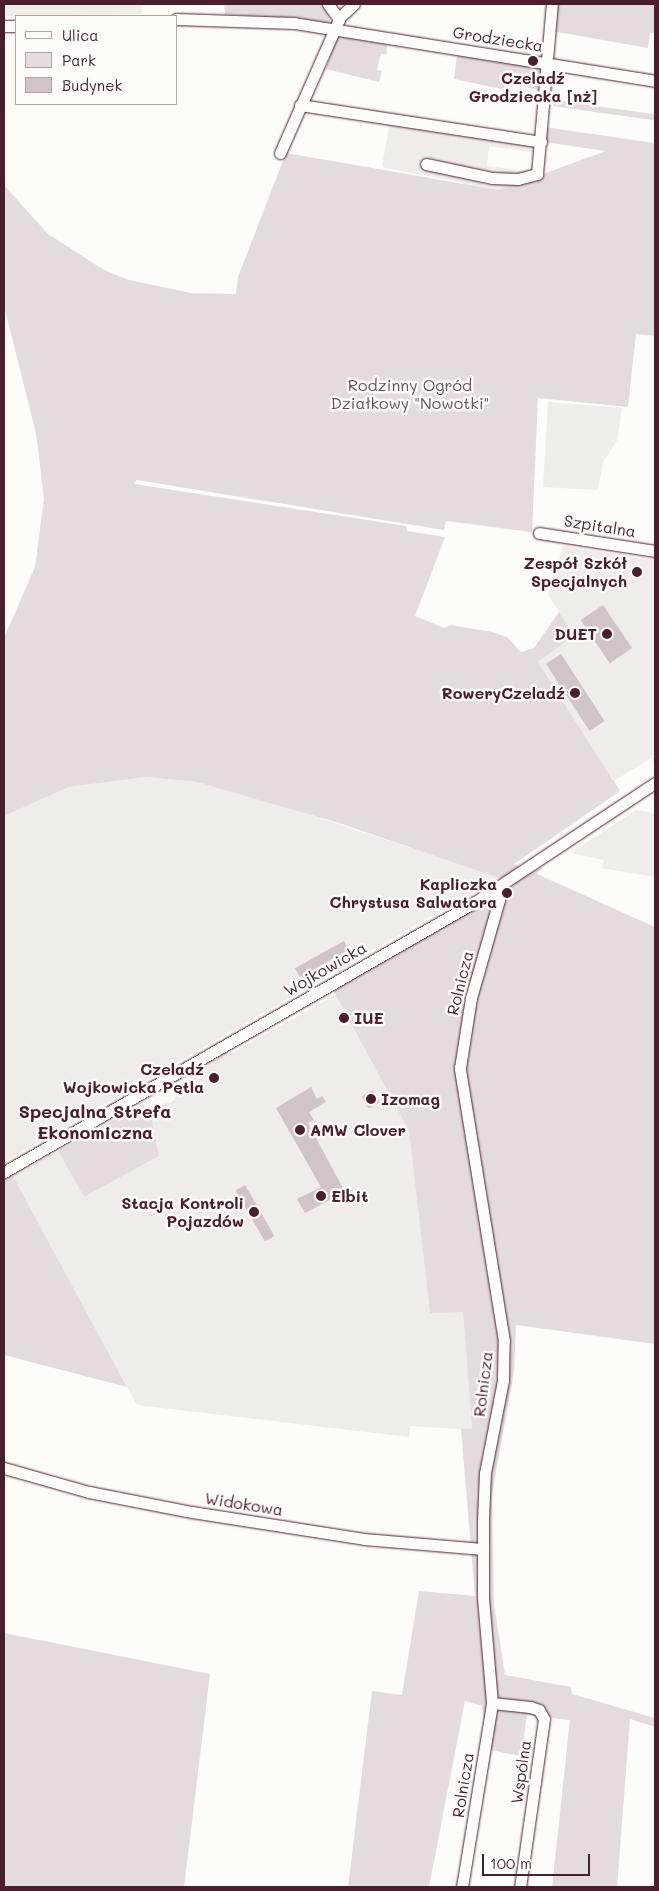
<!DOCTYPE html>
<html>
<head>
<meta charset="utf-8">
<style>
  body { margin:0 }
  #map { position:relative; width:659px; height:1891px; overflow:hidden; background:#fdfcf7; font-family:Mali,sans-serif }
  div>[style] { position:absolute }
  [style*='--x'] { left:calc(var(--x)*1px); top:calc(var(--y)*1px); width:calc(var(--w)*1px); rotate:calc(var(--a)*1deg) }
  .built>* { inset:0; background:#f0ece8 }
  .green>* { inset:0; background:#e3dcda; transform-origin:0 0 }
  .building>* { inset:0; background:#d0c5c4; transform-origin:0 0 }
  .roads { filter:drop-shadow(0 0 1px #4a1f2b) drop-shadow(0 0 1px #4a1f2b) }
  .minor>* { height:11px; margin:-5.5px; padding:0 5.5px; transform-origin:5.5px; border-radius:5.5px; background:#fdfcf7 }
  .dots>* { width:14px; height:14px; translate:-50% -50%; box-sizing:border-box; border:2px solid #fdfcf7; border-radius:50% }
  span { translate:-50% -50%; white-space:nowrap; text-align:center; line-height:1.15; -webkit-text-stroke:5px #fdfcf7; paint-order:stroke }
  .street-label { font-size:16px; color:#4a1f2b }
  .poi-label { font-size:16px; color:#4a1f2b; font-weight:700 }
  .right { translate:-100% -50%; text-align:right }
  .left { translate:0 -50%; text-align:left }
  .park-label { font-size:16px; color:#704e57 }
  .neighbourhood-label { font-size:18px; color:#4a1f2b; font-weight:700 }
  .frame { position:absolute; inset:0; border:5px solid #4a1f2b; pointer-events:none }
  .legend { position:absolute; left:15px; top:15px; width:162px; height:90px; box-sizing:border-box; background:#fdfcf7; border:1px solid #b5a4a5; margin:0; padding:6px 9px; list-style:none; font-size:15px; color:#4a1f2b }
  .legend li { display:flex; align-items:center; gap:10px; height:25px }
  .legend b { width:25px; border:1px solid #b5a4a5 }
  .scale { position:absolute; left:482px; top:1854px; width:108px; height:22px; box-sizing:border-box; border:2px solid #4a1f2b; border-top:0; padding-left:6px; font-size:15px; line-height:18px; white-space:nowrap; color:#4a1f2b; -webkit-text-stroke:4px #fdfcf7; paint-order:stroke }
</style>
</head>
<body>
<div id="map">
  <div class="built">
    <i style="clip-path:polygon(4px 4px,141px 4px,142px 14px,4px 16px)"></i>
    <i style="clip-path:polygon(390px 121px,538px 143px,538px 153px,489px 146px,487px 166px,535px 172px,534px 180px,499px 190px,382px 167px)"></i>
    <i style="clip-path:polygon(548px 402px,622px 408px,617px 441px,603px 462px,598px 490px,543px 487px)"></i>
    <i style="clip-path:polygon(563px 546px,655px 560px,655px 764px,651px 758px,614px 781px,538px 662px,575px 635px,548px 595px)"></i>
    <i style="clip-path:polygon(146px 777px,197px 782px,250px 795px,499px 877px,4px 1162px,4px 816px,69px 787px)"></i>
    <i style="clip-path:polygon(636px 810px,655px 813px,655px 877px,602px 868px,604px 860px,570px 853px)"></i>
    <i style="clip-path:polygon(335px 995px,409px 1131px,430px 1313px,463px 1311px,472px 1430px,410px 1426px,409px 1437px,137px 1405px,13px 1176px,58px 1151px,84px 1197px,159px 1156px,151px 1115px,159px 1111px,159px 1104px,171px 1103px,208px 1055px,234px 1052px)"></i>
  </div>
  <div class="green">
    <i style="clip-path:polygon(224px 4px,326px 4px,330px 23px,225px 14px)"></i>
    <i style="clip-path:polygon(556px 4px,655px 4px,655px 33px,650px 33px,648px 48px,552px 31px)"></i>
    <i style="clip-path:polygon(341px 35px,387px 43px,387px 54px,381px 54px,377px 70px,382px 71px,379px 82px,326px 69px,336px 38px)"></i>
    <i style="clip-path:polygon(461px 55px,544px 68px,543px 91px,511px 84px,502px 89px,454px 79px,457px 56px)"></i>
    <i style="left:554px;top:100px;width:102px;height:6px;rotate:8deg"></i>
    <i style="clip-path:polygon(544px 127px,655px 143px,655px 336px,636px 334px,628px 407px,538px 398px,532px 532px,446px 521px,444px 530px,137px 480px,134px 484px,406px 526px,407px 531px,445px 537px,415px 616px,444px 628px,451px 625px,492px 632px,507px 637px,521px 652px,534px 648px,559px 612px,575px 635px,538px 662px,620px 791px,514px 864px,532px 872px,543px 867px,537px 874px,655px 927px,655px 1344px,516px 1325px,514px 1372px,492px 1494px,494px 1604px,505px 1675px,571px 1687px,572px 1694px,655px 1718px,655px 1727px,630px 1719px,617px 1887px,552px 1887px,570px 1720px,527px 1715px,521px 1756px,509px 1754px,488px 1749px,482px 1706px,465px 1701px,429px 1887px,348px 1887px,372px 1691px,402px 1695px,419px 1591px,475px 1596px,461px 1429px,472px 1429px,463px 1312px,430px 1313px,409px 1131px,330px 985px,514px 883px,339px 823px,197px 782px,146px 777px,69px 787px,4px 816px,4px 638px,35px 567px,44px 499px,36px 433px,4px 306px,4px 185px,48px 234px,104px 270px,129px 280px,191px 293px,236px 294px,238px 277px,286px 153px,499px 190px,606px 151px,544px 142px)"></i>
    <i style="clip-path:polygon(142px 1104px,151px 1115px,159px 1156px,84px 1197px,58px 1151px)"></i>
    <i style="clip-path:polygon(8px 1175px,13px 1176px,127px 1387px,4px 1355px,4px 1177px)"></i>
    <i style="clip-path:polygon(4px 1633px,210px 1674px,184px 1887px,4px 1887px)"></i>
  </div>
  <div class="building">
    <i style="left:603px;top:605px;width:52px;height:27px;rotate:56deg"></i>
    <i style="left:561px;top:654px;width:80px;height:18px;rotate:57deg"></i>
    <i style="left:344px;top:941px;width:10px;height:56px;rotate:61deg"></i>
    <i style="clip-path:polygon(311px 1087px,317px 1099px,322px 1096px,326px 1102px,309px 1112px,314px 1120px,308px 1123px,345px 1192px,305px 1213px,297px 1199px,321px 1187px,276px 1108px)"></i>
    <i style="left:373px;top:1090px;width:14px;height:13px;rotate:60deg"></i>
    <i style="left:245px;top:1185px;width:59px;height:11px;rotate:60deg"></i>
  </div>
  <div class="roads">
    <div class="minor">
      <i style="--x:328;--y:4;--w:19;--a:54"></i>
      <i style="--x:176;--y:19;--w:118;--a:1.9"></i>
      <i style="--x:294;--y:23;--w:366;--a:9.1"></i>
      <i style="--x:4;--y:26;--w:12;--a:0"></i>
      <i style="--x:300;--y:105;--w:244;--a:8.7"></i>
      <i style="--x:280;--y:153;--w:149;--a:-66.2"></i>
      <i style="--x:340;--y:17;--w:19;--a:-43"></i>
      <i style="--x:426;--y:164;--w:67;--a:12"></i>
      <i style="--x:492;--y:178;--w:26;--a:2"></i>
      <i style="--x:518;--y:179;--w:20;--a:-15"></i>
      <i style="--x:537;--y:174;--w:171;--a:-85"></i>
      <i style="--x:539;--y:533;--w:117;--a:8.8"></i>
      <i style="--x:4;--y:1172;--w:543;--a:-29.82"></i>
      <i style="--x:475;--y:902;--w:216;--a:-33.5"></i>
      <i style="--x:4;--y:1468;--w:88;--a:15.8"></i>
      <i style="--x:89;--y:1492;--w:105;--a:11"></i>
      <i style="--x:192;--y:1512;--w:174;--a:8.9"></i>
      <i style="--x:364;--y:1539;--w:119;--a:4.8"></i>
      <i style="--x:492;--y:1703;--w:38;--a:6"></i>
      <i style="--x:530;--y:1707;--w:9;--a:18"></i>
      <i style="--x:539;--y:1710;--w:10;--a:61"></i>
      <i style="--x:544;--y:1719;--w:170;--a:98.1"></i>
      <i style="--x:462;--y:1887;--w:186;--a:-80.7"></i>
      <i style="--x:492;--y:1703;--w:106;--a:-94.9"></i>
      <i style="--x:483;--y:1597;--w:77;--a:-90"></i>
      <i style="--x:483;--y:1520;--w:47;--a:-87.6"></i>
      <i style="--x:485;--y:1473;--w:95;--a:-79"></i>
      <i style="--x:503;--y:1380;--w:39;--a:-89"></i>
      <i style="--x:504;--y:1341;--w:277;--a:-99.2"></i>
      <i style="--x:460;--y:1068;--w:71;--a:-81.1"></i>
      <i style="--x:471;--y:998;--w:102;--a:-74.1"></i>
      <i style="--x:499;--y:900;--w:11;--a:-105"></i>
    </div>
  </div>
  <div class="dots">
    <i style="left:533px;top:61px;background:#4a1f2b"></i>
    <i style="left:637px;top:572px;background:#4a1f2b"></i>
    <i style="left:607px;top:634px;background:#4a1f2b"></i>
    <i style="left:575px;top:693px;background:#4a1f2b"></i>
    <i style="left:507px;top:893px;background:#4a1f2b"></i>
    <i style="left:344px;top:1018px;background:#4a1f2b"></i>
    <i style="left:214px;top:1078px;background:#4a1f2b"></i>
    <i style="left:371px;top:1099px;background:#4a1f2b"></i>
    <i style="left:300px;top:1130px;background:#4a1f2b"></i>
    <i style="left:321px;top:1196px;background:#4a1f2b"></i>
    <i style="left:254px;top:1212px;background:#4a1f2b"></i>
  </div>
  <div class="street-label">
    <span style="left:498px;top:39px;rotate:9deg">Grodziecka</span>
    <span style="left:600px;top:526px;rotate:9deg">Szpitalna</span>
    <span style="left:325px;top:969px;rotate:-30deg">Wojkowicka</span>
    <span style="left:460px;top:983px;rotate:-76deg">Rolnicza</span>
    <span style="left:483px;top:1384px;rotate:-83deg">Rolnicza</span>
    <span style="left:244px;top:1504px;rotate:9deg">Widokowa</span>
    <span style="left:521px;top:1772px;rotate:-82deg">Wspólna</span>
    <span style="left:463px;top:1785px;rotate:-81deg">Rolnicza</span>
  </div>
  <div class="poi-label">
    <span style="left:533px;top:87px">Czeladź<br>Grodziecka [nż]</span>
    <span class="right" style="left:627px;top:572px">Zespół Szkół<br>Specjalnych</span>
    <span class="right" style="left:597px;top:634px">DUET</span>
    <span class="right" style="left:565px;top:693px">RoweryCzeladź</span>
    <span class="right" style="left:497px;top:893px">Kapliczka<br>Chrystusa Salwatora</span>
    <span class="left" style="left:354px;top:1018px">IUE</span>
    <span class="right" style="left:204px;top:1078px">Czeladź<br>Wojkowicka Pętla</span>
    <span class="left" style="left:381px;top:1099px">Izomag</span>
    <span class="left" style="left:310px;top:1130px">AMW Clover</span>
    <span class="left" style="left:331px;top:1196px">Elbit</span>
    <span class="right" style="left:244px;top:1212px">Stacja Kontroli<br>Pojazdów</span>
  </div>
  <div class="park-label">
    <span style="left:410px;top:394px">Rodzinny Ogród<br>Działkowy "Nowotki"</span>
  </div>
  <div class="neighbourhood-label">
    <span style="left:95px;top:1122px">Specjalna Strefa<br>Ekonomiczna</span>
  </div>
  <div class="frame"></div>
  <ul class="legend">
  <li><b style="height:6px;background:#fdfcf7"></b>Ulica</li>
  <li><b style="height:14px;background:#e3dcda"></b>Park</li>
  <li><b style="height:14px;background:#d0c5c4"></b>Budynek</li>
  </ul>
  <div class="scale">100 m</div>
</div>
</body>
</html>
